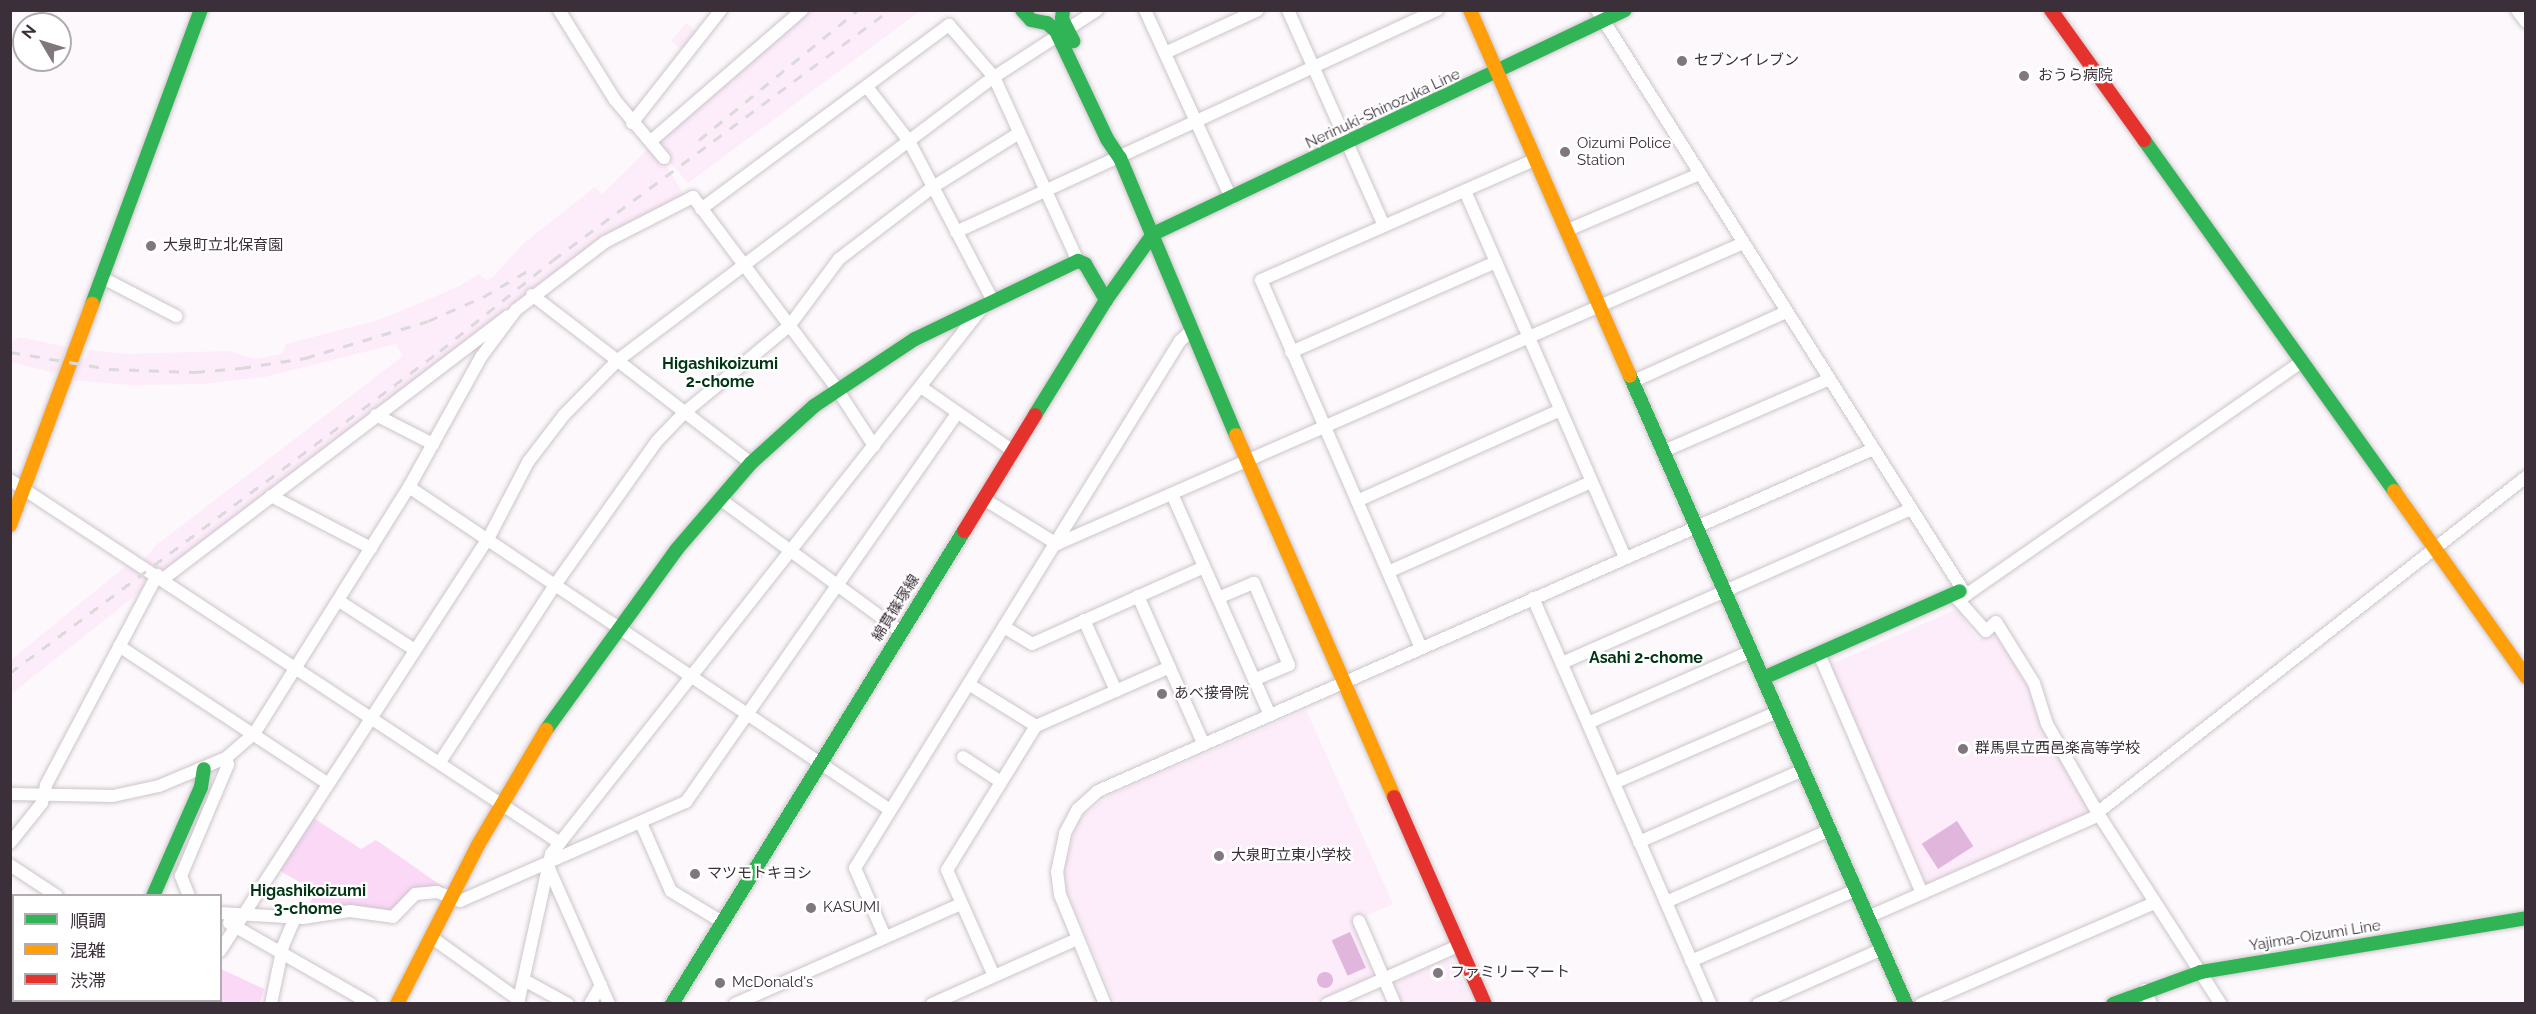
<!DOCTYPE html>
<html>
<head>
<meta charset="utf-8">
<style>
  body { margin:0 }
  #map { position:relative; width:2536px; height:1014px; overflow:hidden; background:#fcf8fb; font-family:Raleway,"Noto Sans JP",sans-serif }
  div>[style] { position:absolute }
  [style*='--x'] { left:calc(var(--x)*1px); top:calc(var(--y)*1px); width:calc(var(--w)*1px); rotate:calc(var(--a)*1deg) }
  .built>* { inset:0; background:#fdecfa; transform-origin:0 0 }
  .green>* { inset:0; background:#fad8f6 }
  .water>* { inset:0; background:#e1b6dc; transform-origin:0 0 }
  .round { border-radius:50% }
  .roads { filter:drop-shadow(0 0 2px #ccc5cb) drop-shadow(0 0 2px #ccc5cb) }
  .street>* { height:12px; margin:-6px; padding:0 6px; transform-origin:6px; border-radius:6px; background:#fffefe }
  .fast>* { height:14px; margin:-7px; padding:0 7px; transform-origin:7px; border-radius:7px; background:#30b455 }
  .slow>* { height:14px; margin:-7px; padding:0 7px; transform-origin:7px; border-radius:7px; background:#ff9f0a }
  .jam>* { height:14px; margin:-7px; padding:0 7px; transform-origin:7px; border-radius:7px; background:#e5322d }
  .rail>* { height:3px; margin-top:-1.5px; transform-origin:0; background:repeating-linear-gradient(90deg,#dbd9da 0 10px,transparent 0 20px) }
  .dots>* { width:16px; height:16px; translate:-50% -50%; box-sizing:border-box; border:3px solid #fff; border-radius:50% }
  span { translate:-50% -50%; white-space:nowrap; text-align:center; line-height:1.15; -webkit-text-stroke:4.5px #fff; paint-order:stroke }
  .poi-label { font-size:15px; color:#3b303a }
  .left { translate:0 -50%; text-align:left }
  .street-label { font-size:15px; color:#3b303a }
  .neighbourhood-label { font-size:16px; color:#003614; font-weight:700 }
  .frame { position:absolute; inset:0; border:12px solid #3b303a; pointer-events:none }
  .legend { position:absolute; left:12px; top:894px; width:210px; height:108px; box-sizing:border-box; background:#fff; border:2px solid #b1acb0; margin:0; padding:8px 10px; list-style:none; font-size:18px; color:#3b303a }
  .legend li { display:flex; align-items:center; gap:12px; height:30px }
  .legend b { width:30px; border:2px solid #b1acb0 }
  .north { position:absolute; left:12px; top:12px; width:60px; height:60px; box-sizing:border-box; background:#fff; border:2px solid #b1acb0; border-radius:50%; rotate:308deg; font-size:16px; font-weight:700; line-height:24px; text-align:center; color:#3b303a }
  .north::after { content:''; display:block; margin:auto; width:21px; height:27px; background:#7f767e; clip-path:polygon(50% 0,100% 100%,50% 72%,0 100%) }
</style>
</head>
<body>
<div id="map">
  <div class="built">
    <i style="clip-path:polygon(807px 11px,920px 11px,688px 183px,669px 161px,658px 143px,659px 137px)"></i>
    <i style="left:686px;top:23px;width:16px;height:23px;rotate:40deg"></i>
    <i style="clip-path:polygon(650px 147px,666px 165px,685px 197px,603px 238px,512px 306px,509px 304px,504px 308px,507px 311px,162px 573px,144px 560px,155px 546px,403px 356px,396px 344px,264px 377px,201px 384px,132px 385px,70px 380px,79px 358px,86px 359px,88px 350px,127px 354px,229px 351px,254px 359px,282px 354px,286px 344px,379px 320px,458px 287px,479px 274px,486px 280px,493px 277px,523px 244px,595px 187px,602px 194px)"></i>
    <i style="clip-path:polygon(19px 337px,66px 347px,59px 369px,55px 373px,11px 362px,11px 343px)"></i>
    <i style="clip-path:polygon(127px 565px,147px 578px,141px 591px,11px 694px,11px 660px)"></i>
    <i style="clip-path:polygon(1957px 609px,1978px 640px,1993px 632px,2032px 690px,2090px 813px,1930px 885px,1924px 880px,1830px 665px)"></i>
    <i style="clip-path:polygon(1306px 710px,1393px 904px,1353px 922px,1374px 977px,1311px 1003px,1115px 1003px,1067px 891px,1064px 867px,1079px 819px,1110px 795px)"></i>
    <i style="clip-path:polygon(1448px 959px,1454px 962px,1472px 1003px,1400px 1003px,1394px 983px)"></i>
  </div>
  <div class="green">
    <i style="clip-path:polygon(312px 817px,361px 849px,376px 840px,446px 889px,415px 887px,395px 912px,339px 907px,307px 911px,315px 891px,277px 869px)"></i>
    <i style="clip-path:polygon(221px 969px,264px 989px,260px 1003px,199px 1004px,220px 1000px)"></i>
  </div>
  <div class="water">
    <i style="left:1957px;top:821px;width:30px;height:42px;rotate:57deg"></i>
    <i style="left:1350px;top:932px;width:39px;height:20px;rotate:66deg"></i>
    <i class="round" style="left:1317px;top:972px;width:16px;height:16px"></i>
  </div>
  <div class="roads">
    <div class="street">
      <i style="--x:559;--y:10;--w:106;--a:58.1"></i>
      <i style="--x:615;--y:100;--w:76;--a:49.8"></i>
      <i style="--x:1145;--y:10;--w:207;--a:65.4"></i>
      <i style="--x:1288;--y:10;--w:236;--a:66"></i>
      <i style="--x:1597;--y:10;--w:692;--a:57.76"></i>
      <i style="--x:1966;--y:595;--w:408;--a:-34.8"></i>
      <i style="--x:2517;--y:10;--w:15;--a:53"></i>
      <i style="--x:1165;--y:53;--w:102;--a:-24.8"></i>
      <i style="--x:867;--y:87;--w:68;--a:52.1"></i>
      <i style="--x:909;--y:141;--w:181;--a:62.3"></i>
      <i style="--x:632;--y:123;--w:144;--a:-51.8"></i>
      <i style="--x:651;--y:141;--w:200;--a:-40.9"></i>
      <i style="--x:1465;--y:191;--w:400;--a:66.4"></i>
      <i style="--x:701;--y:209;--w:309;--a:-36.6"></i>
      <i style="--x:949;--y:25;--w:69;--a:49.1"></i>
      <i style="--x:994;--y:77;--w:202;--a:65.5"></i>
      <i style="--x:1568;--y:230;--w:140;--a:-23.1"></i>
      <i style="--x:956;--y:232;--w:530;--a:-24.78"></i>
      <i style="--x:101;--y:277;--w:85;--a:27.5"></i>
      <i style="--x:532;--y:295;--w:276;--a:37.5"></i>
      <i style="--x:1291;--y:352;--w:224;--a:-23.7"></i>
      <i style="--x:1634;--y:381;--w:165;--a:-24.4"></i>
      <i style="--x:921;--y:387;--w:112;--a:34.8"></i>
      <i style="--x:376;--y:415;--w:64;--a:27"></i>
      <i style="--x:1664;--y:451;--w:178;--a:-23.5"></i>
      <i style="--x:10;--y:480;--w:659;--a:33.42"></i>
      <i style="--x:409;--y:487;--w:579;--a:33.88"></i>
      <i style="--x:1172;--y:494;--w:242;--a:66.1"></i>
      <i style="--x:271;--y:496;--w:113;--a:27.5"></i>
      <i style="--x:720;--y:499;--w:225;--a:36.3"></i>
      <i style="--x:984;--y:499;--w:86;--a:31.7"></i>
      <i style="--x:1357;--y:501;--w:222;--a:-24.1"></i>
      <i style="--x:1057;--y:544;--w:747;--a:-23.68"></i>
      <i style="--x:1388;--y:572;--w:222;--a:-23.9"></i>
      <i style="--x:163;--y:579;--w:434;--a:-37.3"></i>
      <i style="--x:1954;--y:595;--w:48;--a:48.4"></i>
      <i style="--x:1986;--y:631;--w:13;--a:-42"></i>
      <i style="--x:1996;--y:622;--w:72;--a:58.1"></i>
      <i style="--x:2034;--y:683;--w:43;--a:72.4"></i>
      <i style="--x:2047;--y:724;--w:105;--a:60.3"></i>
      <i style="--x:2099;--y:815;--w:225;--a:57.2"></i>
      <i style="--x:1138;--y:596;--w:161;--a:66.1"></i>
      <i style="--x:1218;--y:598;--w:39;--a:-23"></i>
      <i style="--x:1254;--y:583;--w:89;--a:66.9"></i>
      <i style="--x:1289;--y:665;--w:38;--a:157"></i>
      <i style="--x:1533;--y:598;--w:443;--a:66.4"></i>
      <i style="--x:339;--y:601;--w:90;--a:32.8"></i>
      <i style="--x:1084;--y:620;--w:78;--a:65.7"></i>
      <i style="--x:1004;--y:627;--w:33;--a:31"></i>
      <i style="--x:1032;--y:644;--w:188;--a:-24.1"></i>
      <i style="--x:119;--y:646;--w:249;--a:33.4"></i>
      <i style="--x:1421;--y:648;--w:401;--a:-113.5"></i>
      <i style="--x:1261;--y:280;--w:301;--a:-23.7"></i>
      <i style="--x:1819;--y:654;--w:260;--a:66.7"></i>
      <i style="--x:1562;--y:663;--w:379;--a:-23.8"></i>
      <i style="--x:970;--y:685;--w:78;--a:31.8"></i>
      <i style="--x:1588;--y:723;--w:178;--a:-23.8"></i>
      <i style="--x:963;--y:757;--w:45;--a:33.3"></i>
      <i style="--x:440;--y:762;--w:211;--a:-57"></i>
      <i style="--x:555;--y:585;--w:176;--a:-54.7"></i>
      <i style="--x:657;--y:441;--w:39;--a:-46"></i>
      <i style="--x:684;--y:413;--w:138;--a:-39.7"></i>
      <i style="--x:790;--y:325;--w:82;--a:-53.4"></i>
      <i style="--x:839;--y:259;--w:118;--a:-37.5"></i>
      <i style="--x:933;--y:187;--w:102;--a:-32.1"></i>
      <i style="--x:1614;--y:783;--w:178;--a:-23.5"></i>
      <i style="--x:10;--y:794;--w:103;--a:1.1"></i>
      <i style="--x:113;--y:796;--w:47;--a:-12.3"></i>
      <i style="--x:159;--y:786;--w:73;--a:-22.7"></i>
      <i style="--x:226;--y:758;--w:37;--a:-41"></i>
      <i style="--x:254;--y:734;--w:292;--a:-57.9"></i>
      <i style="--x:409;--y:487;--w:149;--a:-61"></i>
      <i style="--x:481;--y:357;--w:59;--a:-53.3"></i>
      <i style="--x:516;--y:310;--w:112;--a:-37.4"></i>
      <i style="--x:605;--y:242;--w:99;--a:-27.1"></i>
      <i style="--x:693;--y:197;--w:240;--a:53.1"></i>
      <i style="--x:837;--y:389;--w:68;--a:57"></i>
      <i style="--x:2097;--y:813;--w:545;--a:-38.07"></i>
      <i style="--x:641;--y:823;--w:74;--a:66.2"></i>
      <i style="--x:671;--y:891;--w:60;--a:31.3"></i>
      <i style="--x:1639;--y:842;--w:179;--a:-23.7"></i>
      <i style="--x:10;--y:843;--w:51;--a:-51.3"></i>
      <i style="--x:42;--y:803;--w:18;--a:-77"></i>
      <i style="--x:46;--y:785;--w:238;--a:-62.1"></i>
      <i style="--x:547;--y:864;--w:153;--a:66.1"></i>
      <i style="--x:10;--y:865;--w:56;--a:33.4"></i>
      <i style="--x:189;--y:896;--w:22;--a:-112"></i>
      <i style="--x:181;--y:876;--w:121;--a:-67.1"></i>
      <i style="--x:228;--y:765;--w:7;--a:-106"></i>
      <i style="--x:1666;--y:902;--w:179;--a:-23.7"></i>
      <i style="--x:220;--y:913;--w:83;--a:3.4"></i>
      <i style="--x:303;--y:918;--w:48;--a:-8.5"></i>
      <i style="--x:350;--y:911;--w:43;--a:7.9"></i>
      <i style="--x:393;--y:917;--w:32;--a:-46"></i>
      <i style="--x:415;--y:894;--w:22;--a:-5"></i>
      <i style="--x:437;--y:892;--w:25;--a:21"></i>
      <i style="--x:460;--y:901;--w:247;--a:-23.7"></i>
      <i style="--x:686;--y:802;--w:474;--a:-55.1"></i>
      <i style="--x:1868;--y:917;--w:253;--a:-23.8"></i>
      <i style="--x:1359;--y:921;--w:90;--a:66.6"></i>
      <i style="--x:229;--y:923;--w:163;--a:29.7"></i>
      <i style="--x:431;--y:937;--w:108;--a:35.6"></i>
      <i style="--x:885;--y:937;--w:75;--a:-113.5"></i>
      <i style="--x:855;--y:868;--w:619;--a:-58.34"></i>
      <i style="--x:1180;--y:341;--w:15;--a:-42"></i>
      <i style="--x:220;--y:951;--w:491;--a:-57"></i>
      <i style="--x:488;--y:539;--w:87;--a:-62.5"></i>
      <i style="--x:528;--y:462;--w:59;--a:-52.5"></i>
      <i style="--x:564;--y:415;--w:77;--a:-45.5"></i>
      <i style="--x:618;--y:360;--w:471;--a:-37"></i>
      <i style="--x:994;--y:77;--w:123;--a:-33"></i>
      <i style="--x:1691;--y:961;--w:180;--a:-23.3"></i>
      <i style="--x:994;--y:976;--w:116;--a:-113.9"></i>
      <i style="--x:947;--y:870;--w:169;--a:-58.3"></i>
      <i style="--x:1036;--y:726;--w:146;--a:-23.8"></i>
      <i style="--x:524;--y:980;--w:50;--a:28.6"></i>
      <i style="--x:2145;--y:990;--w:15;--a:67"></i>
      <i style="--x:10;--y:999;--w:5;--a:-37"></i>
      <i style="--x:194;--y:1004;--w:4;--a:-76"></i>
      <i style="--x:271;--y:1004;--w:59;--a:-78.3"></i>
      <i style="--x:283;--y:946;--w:30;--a:-67"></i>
      <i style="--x:518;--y:1004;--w:154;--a:-77.6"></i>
      <i style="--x:551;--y:854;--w:696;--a:-51.71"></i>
      <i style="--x:590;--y:1004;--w:22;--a:-60"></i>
      <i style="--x:735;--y:1004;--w:247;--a:-23.9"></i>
      <i style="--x:932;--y:1004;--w:159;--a:-24.1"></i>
      <i style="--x:1105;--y:1004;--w:118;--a:-112.4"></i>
      <i style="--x:1060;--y:895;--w:23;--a:-97"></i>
      <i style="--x:1057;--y:872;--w:40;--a:-78"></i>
      <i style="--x:1065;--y:833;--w:27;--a:-62"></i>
      <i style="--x:1078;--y:809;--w:27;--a:-42"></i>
      <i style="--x:1098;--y:791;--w:845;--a:-23.8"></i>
      <i style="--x:1327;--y:1004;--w:145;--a:-23.9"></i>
      <i style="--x:1758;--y:1004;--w:136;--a:-23.9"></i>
      <i style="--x:1921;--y:1004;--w:254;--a:-23.4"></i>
    </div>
    <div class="fast">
      <i style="--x:1022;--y:10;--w:13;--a:48"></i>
      <i style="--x:1031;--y:20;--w:16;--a:11"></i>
      <i style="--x:1047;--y:23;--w:12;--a:42"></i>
      <i style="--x:1056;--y:31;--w:119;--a:64.7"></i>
      <i style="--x:1107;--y:139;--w:23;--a:56"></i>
      <i style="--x:1120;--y:158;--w:300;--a:67.3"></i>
      <i style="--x:1063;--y:10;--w:9;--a:96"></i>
      <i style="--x:1062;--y:19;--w:25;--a:63"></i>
      <i style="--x:2144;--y:140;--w:431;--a:54.5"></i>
      <i style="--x:92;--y:304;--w:314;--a:-69.7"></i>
      <i style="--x:1630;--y:376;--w:686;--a:66.27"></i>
      <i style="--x:1035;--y:415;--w:135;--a:-58.3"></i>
      <i style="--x:1106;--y:300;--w:81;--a:-54.5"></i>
      <i style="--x:1153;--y:234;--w:522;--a:-25.39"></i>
      <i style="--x:1763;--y:678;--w:215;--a:-23.8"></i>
      <i style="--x:546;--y:730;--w:223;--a:-54.1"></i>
      <i style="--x:677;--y:549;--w:113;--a:-49.3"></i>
      <i style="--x:751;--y:463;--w:85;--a:-42.1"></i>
      <i style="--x:814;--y:406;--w:121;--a:-33.6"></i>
      <i style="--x:915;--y:339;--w:181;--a:-25.6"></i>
      <i style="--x:1078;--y:261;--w:8;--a:23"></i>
      <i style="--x:1085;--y:264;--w:42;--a:59.7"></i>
      <i style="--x:153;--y:896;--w:119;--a:-66.2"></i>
      <i style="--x:201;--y:787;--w:18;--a:-81"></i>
      <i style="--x:10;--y:970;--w:4;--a:27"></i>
      <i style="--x:75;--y:1000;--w:7;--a:34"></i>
      <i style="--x:672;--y:1004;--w:556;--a:-58.31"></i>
      <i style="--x:2113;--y:1004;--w:94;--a:-20"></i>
      <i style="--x:2201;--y:972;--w:329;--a:-9.4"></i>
    </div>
    <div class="slow">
      <i style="--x:1470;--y:10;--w:399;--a:66.4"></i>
      <i style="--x:1236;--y:435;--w:395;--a:66.4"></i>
      <i style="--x:2394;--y:491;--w:228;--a:54.6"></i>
      <i style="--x:10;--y:525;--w:236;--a:-69.6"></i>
      <i style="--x:103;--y:1004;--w:4;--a:-76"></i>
      <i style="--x:397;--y:1004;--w:178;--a:-63"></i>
      <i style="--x:478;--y:845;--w:134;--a:-59.4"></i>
    </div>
    <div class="jam">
      <i style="--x:2051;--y:10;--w:160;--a:54.4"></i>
      <i style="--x:964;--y:531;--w:136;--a:-58.5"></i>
      <i style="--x:1394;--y:797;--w:226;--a:66.3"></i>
    </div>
  </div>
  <div class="rail">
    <i style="--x:699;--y:140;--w:205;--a:-39.3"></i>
    <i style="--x:10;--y:352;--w:100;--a:9.7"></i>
    <i style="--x:109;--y:369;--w:86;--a:2"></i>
    <i style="--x:195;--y:372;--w:46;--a:-5"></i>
    <i style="--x:241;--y:368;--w:65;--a:-8.9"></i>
    <i style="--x:305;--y:358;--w:128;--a:-16.7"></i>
    <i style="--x:428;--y:321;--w:60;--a:-23.6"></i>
    <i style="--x:483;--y:297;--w:53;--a:-30.4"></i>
    <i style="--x:10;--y:673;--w:537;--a:-36.83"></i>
    <i style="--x:440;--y:351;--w:145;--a:-38.8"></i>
    <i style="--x:553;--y:260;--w:420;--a:-36.6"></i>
  </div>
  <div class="dots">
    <i style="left:1682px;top:61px;background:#7f767e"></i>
    <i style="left:2024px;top:76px;background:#7f767e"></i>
    <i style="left:1565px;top:152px;background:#7f767e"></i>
    <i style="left:151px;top:246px;background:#7f767e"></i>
    <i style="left:1162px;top:694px;background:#7f767e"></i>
    <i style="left:1963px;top:749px;background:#7f767e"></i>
    <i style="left:1219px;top:856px;background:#7f767e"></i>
    <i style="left:695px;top:874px;background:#7f767e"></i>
    <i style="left:811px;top:908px;background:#7f767e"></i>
    <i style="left:1438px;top:973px;background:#7f767e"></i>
    <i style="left:720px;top:983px;background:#7f767e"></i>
  </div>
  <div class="poi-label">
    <span class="left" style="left:1694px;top:61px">セブンイレブン</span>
    <span class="left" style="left:2038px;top:76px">おうら病院</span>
    <span class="left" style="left:1577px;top:152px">Oizumi Police<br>Station</span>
    <span class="left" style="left:163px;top:246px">大泉町立北保育園</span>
    <span class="left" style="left:1174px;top:694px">あべ接骨院</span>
    <span class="left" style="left:1975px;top:749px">群馬県立西邑楽高等学校</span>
    <span class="left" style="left:1231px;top:856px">大泉町立東小学校</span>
    <span class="left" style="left:707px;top:874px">マツモトキヨシ</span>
    <span class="left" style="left:823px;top:908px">KASUMI</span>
    <span class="left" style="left:1450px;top:973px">ファミリーマート</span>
    <span class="left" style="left:732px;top:983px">McDonald's</span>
  </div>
  <div class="street-label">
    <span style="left:1383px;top:109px;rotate:-25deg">Nerinuki-Shinozuka Line</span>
    <span style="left:896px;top:608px;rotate:-58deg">綿貫篠塚線</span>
    <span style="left:2315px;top:936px;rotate:-9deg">Yajima-Oizumi Line</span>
  </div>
  <div class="neighbourhood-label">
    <span style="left:720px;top:373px">Higashikoizumi<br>2-chome</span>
    <span style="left:1646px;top:658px">Asahi 2-chome</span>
    <span style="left:308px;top:900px">Higashikoizumi<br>3-chome</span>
  </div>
  <div class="frame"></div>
  <ul class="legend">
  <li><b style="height:8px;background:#30b455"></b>順調</li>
  <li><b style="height:8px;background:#ff9f0a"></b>混雑</li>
  <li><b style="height:8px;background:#e5322d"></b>渋滞</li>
  </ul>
  <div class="north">N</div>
</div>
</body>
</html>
